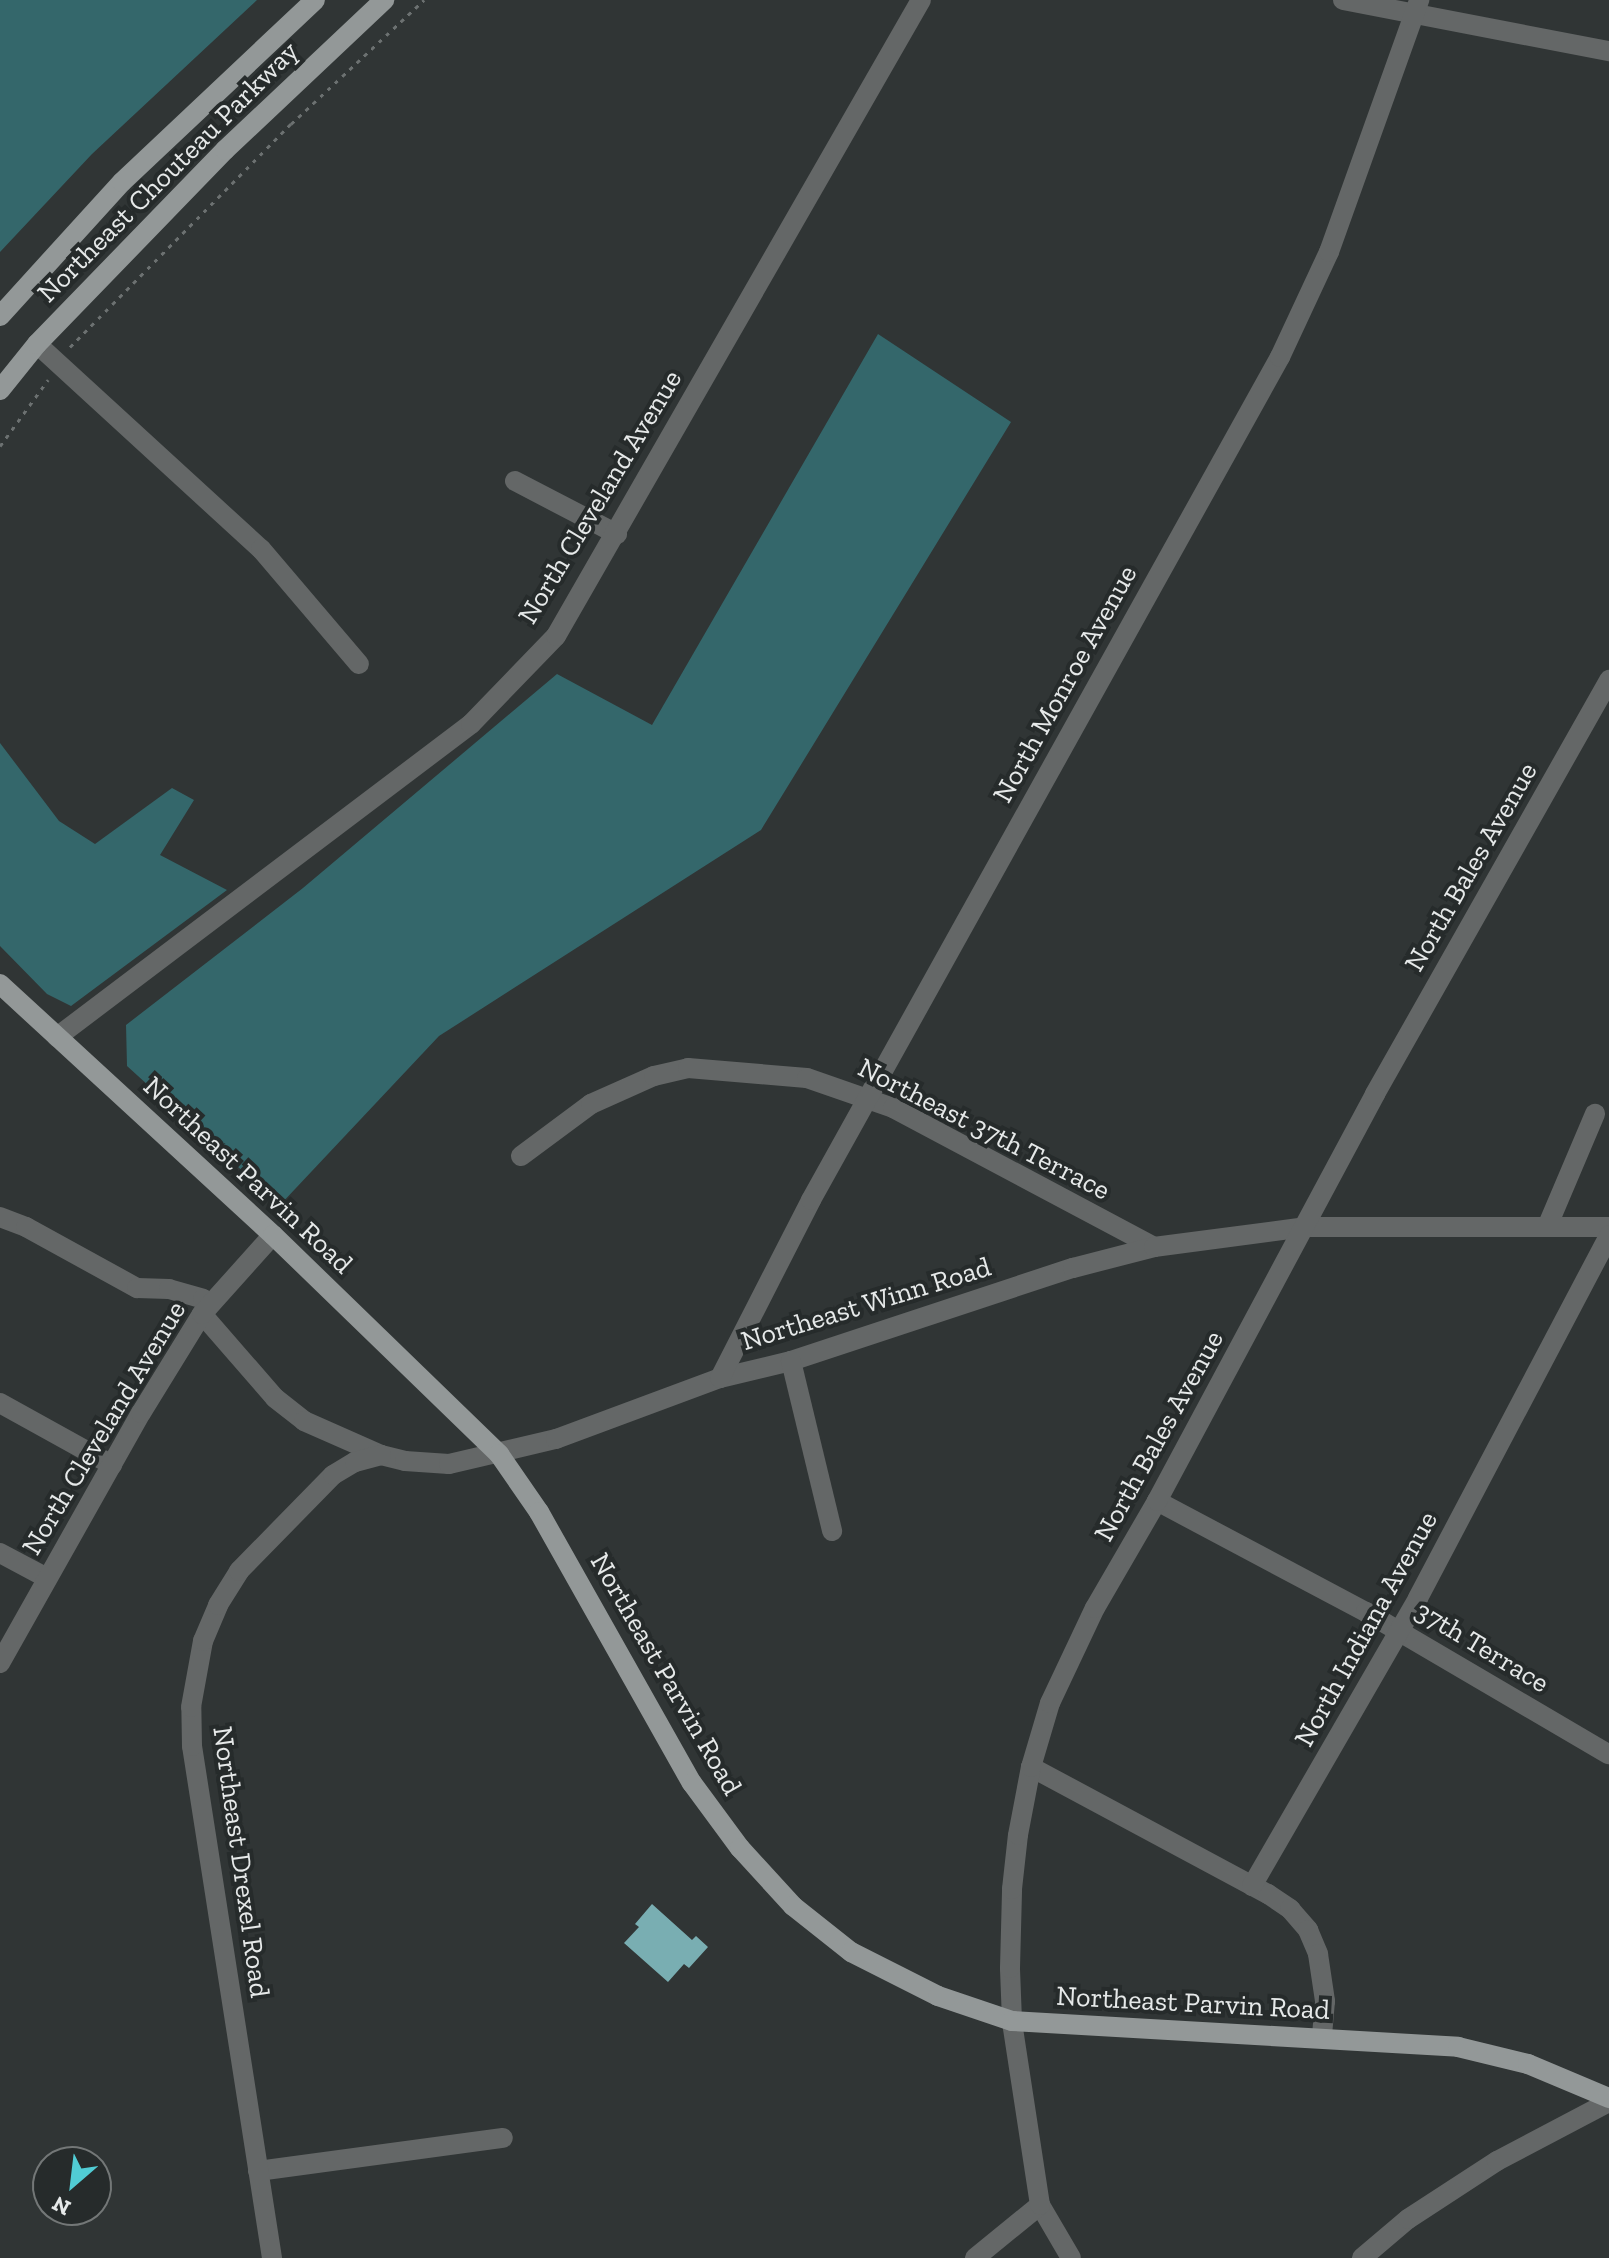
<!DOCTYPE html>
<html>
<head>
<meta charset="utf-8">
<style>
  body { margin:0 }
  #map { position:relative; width:1609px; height:2258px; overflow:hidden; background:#303535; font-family:"Zilla Slab",serif }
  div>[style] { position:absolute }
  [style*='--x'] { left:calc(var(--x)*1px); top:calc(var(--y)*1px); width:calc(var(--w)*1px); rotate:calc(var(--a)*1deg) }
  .forest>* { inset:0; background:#34676b }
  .building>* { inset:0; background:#79aeb2 }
  .path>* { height:3px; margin-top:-1.5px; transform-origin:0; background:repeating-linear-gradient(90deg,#6c7171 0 4px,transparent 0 10px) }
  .minor>* { height:20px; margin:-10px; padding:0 10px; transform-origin:10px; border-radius:10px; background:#646767 }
  .major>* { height:20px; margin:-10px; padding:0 10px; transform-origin:10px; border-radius:10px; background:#939898 }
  span { translate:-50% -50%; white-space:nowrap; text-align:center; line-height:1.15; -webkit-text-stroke:8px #262b2b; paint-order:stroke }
  .street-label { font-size:28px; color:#e6e9e9 }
  .north { position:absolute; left:32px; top:2146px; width:80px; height:80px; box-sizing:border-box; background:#262b2b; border:2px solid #737777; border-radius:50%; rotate:208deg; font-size:22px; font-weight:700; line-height:32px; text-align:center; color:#e6e9e9 }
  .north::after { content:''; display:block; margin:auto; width:28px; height:36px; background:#51ccd4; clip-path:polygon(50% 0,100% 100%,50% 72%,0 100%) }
</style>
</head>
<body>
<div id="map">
  <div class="forest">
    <i style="clip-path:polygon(0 0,257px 0,92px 154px,0 252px)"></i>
    <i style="clip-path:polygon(878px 334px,1011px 422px,761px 830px,439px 1036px,280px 1205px,127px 1066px,126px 1025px,303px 888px,557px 674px,652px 725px)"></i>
    <i style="clip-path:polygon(0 743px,59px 821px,95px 844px,172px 788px,194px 800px,160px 855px,227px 890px,71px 1006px,47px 994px,0 946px)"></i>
  </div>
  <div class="building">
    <i style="clip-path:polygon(652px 1904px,692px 1940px,696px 1936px,708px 1947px,689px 1968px,684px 1964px,668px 1982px,624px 1943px,639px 1927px,635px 1924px)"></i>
  </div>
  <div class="path">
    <i style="--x:70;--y:347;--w:314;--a:-45.3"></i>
    <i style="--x:291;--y:124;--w:182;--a:-43"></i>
    <i style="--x:0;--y:446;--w:82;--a:-54"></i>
  </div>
  <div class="minor">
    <i style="--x:1343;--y:0;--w:271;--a:10.9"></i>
    <i style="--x:37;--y:344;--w:304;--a:42.5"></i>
    <i style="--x:261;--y:549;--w:151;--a:49.6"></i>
    <i style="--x:515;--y:481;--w:115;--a:27.5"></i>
    <i style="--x:57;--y:1037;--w:519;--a:-37.09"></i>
    <i style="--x:471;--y:724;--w:122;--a:-46"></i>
    <i style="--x:556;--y:636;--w:733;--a:-60.15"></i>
    <i style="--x:521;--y:1156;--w:87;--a:-36.6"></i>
    <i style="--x:591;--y:1104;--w:69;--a:-24"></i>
    <i style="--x:654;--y:1076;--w:35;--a:-13"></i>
    <i style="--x:688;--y:1068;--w:119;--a:4.8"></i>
    <i style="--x:807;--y:1078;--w:91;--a:19.2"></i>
    <i style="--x:893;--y:1108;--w:296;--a:28"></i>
    <i style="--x:0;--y:1217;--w:28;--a:21"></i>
    <i style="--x:26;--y:1227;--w:127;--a:28.8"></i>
    <i style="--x:137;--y:1288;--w:32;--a:2"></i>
    <i style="--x:169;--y:1289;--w:35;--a:16"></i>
    <i style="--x:203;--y:1299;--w:9;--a:49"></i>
    <i style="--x:1547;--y:1227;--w:123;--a:-67"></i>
    <i style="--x:202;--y:1314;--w:111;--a:49"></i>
    <i style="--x:275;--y:1398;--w:37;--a:38"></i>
    <i style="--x:304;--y:1421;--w:84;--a:23.8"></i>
    <i style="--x:381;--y:1455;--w:25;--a:14"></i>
    <i style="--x:405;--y:1461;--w:44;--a:3.9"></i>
    <i style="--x:449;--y:1464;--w:110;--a:-13.2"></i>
    <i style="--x:556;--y:1439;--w:175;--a:-20.4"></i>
    <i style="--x:720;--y:1378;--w:73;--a:-13.5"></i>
    <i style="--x:791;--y:1361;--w:297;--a:-18.3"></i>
    <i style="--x:1073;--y:1268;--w:84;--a:-14.5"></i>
    <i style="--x:1154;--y:1247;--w:152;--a:-7.5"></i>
    <i style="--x:1305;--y:1227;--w:304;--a:0"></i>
    <i style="--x:791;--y:1361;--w:175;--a:76.4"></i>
    <i style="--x:720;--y:1378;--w:200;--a:-62.9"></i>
    <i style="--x:811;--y:1200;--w:965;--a:-60.91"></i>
    <i style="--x:1280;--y:357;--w:116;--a:-65"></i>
    <i style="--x:1329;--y:252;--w:268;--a:-70.3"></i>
    <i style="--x:0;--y:1403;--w:128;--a:29"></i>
    <i style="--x:1157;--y:1501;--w:237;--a:28"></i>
    <i style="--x:1366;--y:1612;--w:281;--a:30.4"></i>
    <i style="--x:0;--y:1553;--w:53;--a:28"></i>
    <i style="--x:0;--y:1663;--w:287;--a:-60.6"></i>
    <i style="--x:141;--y:1413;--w:116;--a:-58.4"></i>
    <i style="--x:202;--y:1314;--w:106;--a:-48.1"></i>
    <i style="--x:1031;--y:1767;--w:269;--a:28.2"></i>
    <i style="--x:1268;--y:1894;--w:27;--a:34"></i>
    <i style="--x:1290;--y:1909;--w:28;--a:49"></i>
    <i style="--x:1308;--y:1930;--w:26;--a:67"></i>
    <i style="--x:1318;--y:1954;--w:48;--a:81.5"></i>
    <i style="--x:1325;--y:2001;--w:37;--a:95"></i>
    <i style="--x:1252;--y:1886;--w:332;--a:-60"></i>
    <i style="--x:1418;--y:1598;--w:410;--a:-62.2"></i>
    <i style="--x:258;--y:2171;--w:247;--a:-7.7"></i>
    <i style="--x:1040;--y:2205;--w:61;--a:59.7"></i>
    <i style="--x:272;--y:2258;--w:518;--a:-98.88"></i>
    <i style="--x:192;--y:1746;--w:39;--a:-91"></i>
    <i style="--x:191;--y:1707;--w:67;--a:-79.7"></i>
    <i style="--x:203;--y:1641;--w:39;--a:-67"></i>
    <i style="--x:218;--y:1605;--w:40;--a:-58"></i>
    <i style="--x:239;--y:1571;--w:134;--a:-45.6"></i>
    <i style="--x:333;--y:1475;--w:26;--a:-31"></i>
    <i style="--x:355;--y:1462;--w:27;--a:-15"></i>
    <i style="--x:975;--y:2258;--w:84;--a:-39.2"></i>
    <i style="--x:1040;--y:2205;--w:186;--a:-98.7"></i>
    <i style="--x:1012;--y:2021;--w:53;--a:-92.2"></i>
    <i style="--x:1010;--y:1968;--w:79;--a:-88.5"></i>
    <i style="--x:1012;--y:1889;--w:54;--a:-83.7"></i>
    <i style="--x:1018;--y:1835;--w:69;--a:-79.2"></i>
    <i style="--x:1031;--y:1767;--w:67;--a:-73.5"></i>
    <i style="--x:1050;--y:1703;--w:105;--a:-64.7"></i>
    <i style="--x:1095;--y:1608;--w:124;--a:-59.9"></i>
    <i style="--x:1157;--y:1501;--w:462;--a:-61.8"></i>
    <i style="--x:1375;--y:1094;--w:476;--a:-60.5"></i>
    <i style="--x:1362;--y:2258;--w:60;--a:-40.3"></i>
    <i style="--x:1408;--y:2219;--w:106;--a:-33.1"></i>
    <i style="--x:1497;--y:2161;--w:127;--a:-27.8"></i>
  </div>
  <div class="major">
    <i style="--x:0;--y:316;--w:181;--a:-47.7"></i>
    <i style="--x:122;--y:182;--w:265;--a:-43.3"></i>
    <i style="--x:0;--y:390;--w:59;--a:-51.2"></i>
    <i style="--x:37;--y:344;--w:270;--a:-45.9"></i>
    <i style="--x:225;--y:150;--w:219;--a:-43.3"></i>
    <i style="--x:0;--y:984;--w:371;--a:42.6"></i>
    <i style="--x:273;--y:1235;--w:315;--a:44.1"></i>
    <i style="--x:499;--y:1454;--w:70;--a:55.4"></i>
    <i style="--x:539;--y:1512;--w:311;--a:60.6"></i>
    <i style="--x:692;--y:1783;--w:81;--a:53.6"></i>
    <i style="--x:740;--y:1848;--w:79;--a:47.6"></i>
    <i style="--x:793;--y:1906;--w:74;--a:38.4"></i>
    <i style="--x:851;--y:1952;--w:97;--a:26.8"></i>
    <i style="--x:938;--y:1996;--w:78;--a:18.7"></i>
    <i style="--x:1012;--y:2021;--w:447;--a:3.3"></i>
    <i style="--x:1458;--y:2047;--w:72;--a:13.7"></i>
    <i style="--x:1528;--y:2064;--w:88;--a:22.8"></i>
  </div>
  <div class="street-label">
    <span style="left:168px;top:172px;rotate:-45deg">Northeast Chouteau Parkway</span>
    <span style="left:600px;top:497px;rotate:-59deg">North Cleveland Avenue</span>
    <span style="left:1065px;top:684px;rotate:-61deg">North Monroe Avenue</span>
    <span style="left:1471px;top:867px;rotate:-60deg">North Bales Avenue</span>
    <span style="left:984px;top:1129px;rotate:27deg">Northeast 37th Terrace</span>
    <span style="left:248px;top:1175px;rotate:43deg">Northeast Parvin Road</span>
    <span style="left:866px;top:1304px;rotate:-17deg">Northeast Winn Road</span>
    <span style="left:104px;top:1428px;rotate:-59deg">North Cleveland Avenue</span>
    <span style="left:1159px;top:1436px;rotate:-61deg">North Bales Avenue</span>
    <span style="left:1366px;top:1629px;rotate:-61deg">North Indiana Avenue</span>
    <span style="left:1482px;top:1647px;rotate:31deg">37th Terrace</span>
    <span style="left:666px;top:1674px;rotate:60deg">Northeast Parvin Road</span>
    <span style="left:241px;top:1862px;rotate:82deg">Northeast Drexel Road</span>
    <span style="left:1193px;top:2003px;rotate:3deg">Northeast Parvin Road</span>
  </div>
  <div class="north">N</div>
</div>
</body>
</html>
